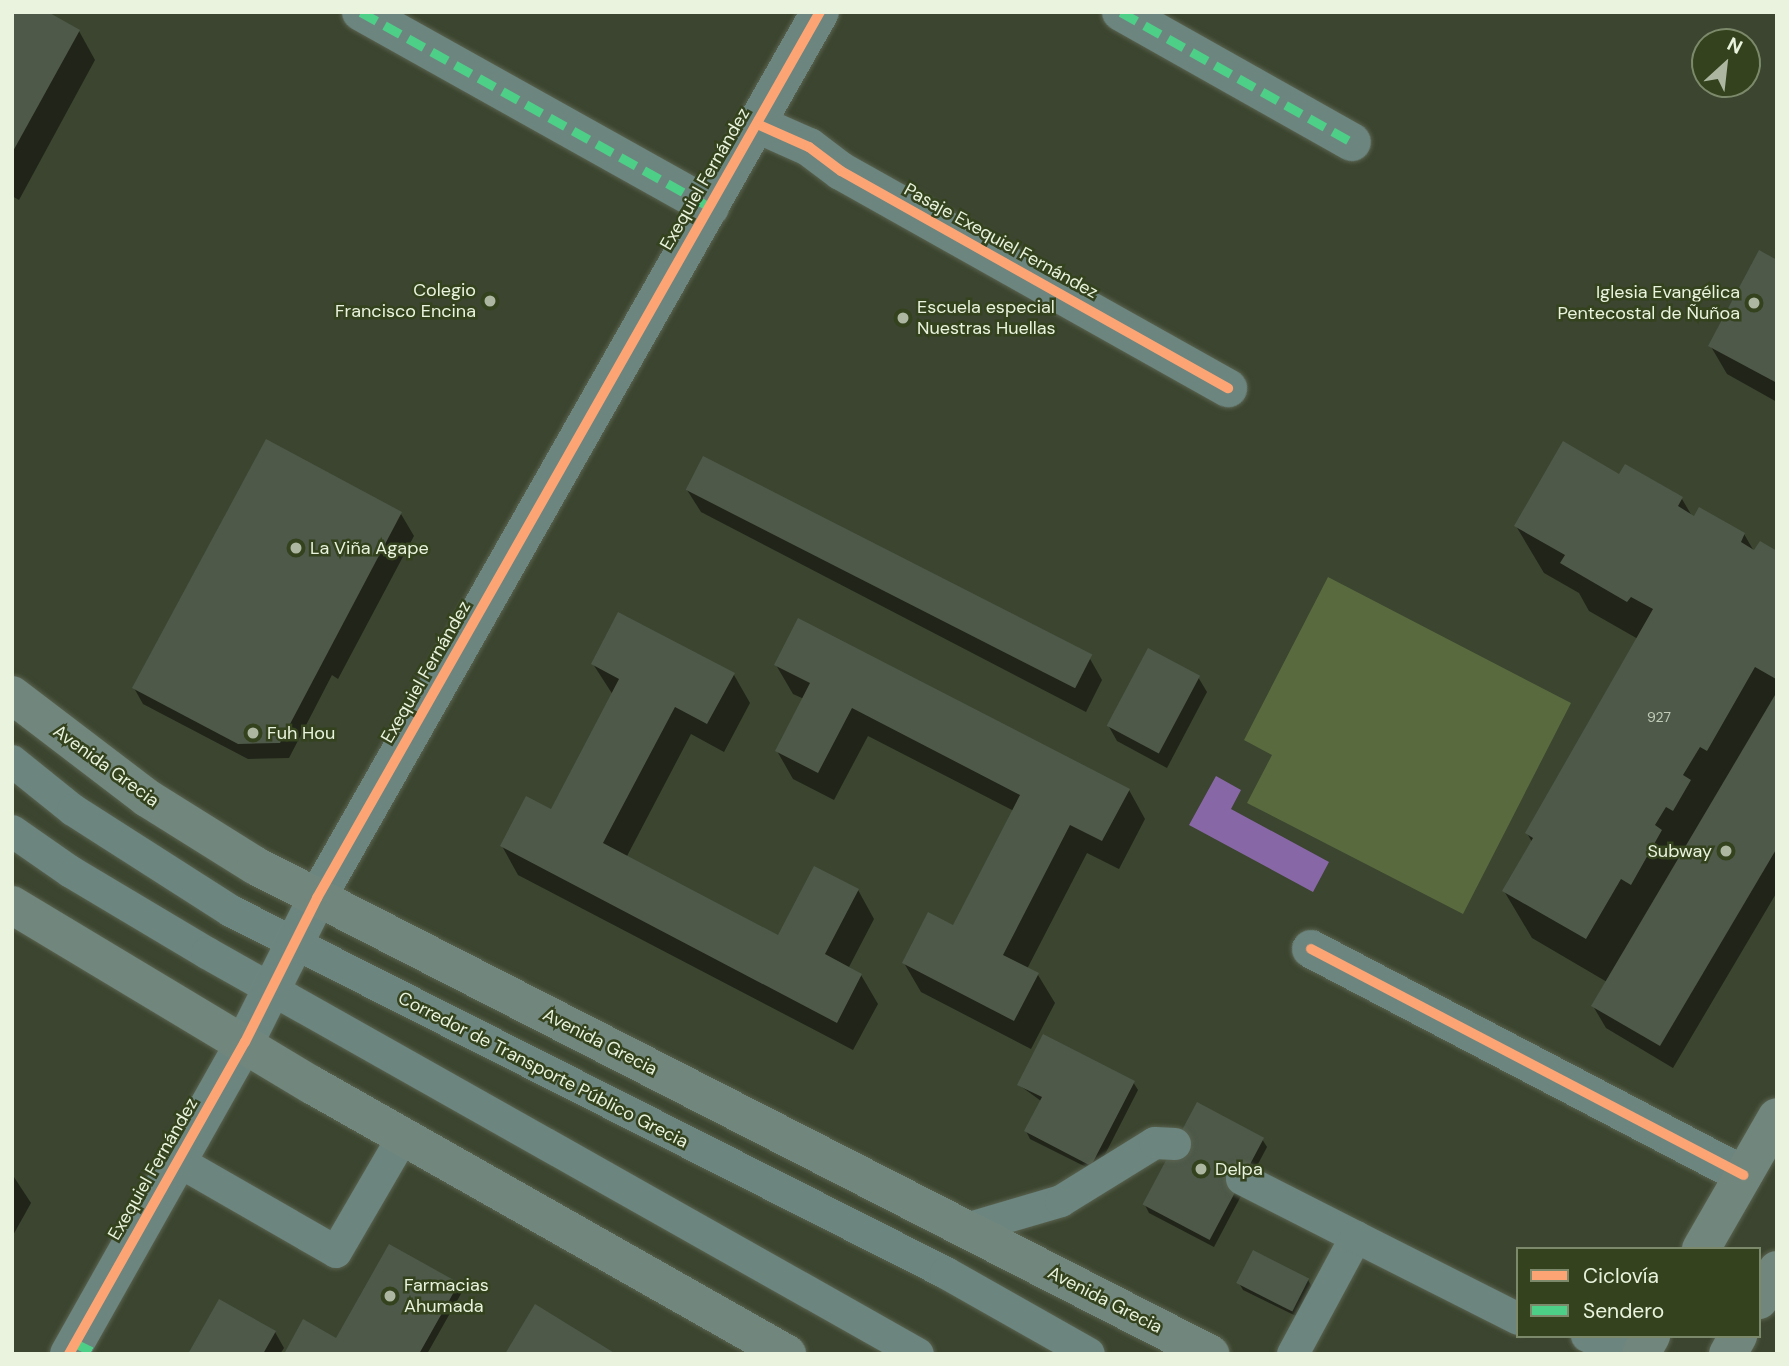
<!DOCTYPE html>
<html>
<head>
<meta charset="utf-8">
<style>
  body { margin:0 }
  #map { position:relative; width:1789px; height:1366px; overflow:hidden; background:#3c452f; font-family:"DM Sans",sans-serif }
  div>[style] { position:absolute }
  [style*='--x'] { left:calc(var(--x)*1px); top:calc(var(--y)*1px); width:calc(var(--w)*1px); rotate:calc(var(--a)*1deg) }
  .green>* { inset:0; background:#596a3f }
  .water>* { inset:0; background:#8867a7 }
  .shadow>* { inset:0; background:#0007 }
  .building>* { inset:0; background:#4e5949; transform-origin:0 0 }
  .roads { filter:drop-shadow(0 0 2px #5a6350) drop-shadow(0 0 2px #5a6350) }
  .service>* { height:32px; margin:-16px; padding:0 16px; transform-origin:16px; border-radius:16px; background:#6c857f }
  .minor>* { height:38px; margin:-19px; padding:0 19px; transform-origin:19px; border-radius:19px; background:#6c857f }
  .tertiary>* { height:38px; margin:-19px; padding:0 19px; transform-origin:19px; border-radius:19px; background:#6c857f }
  .primary>* { height:38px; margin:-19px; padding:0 19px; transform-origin:19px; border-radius:19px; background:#71867c }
  .quiet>* { height:9px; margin-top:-4.5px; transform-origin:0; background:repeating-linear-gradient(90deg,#4dcf88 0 18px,transparent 0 27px) }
  .cycleway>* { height:10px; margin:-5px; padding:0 5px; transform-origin:5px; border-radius:5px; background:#fda474 }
  .dots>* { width:19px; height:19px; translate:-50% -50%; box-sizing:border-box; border:4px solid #34421d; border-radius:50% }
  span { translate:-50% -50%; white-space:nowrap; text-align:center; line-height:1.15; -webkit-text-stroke:5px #34421d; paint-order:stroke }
  .number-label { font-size:14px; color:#c2ccb8 }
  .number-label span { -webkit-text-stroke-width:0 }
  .street-label { font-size:18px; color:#e9f3dd }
  .poi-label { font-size:18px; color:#e9f3dd }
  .right { translate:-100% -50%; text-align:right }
  .left { translate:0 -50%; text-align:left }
  .frame { position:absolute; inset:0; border:14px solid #e9f3dd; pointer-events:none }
  .legend { position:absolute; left:1516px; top:1247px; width:245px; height:91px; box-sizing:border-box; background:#34421d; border:2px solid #7c896a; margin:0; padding:9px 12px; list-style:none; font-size:21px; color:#e9f3dd }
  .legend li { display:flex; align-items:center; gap:14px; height:35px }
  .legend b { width:35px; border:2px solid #7c896a }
  .north { position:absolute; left:1691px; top:28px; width:70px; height:70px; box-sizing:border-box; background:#34421d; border:2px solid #7c896a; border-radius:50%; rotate:27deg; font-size:19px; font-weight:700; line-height:28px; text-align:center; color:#e9f3dd }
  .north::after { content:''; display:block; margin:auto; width:24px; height:32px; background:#acb6a0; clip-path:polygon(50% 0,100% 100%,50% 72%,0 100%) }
</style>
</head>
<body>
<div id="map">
  <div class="green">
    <i style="clip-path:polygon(1328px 577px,1571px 703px,1463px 914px,1247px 803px,1272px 755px,1244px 740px)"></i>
  </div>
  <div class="water">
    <i style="clip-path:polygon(1216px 776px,1241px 790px,1231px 809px,1329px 862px,1313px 892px,1189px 825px)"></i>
  </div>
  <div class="shadow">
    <i style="clip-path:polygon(12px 12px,79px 31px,95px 60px,19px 200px,12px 196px)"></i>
    <i style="clip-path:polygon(1777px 262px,1777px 402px,1727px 374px,1710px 345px)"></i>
    <i style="clip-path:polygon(1620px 476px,1682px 499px,1692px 516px,1744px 534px,1755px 553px,1777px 553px,1777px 892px,1673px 1068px,1606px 1028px,1593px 1006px,1607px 982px,1532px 938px,1504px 891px,1532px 842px,1527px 833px,1638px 639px,1589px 611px,1579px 593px,1544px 573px,1516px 526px)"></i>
    <i style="clip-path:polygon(687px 490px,1089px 657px,1102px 680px,1086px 712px,701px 512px)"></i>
    <i style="clip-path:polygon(401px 514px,414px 536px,338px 679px,332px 675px,289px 758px,248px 759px,143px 704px,134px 688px)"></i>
    <i style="clip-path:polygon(593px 664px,734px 675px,750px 703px,724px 752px,691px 734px,626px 858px,779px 938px,858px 890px,874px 919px,849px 967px,861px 975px,878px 1004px,853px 1050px,518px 875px,502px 846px,551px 812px,613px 695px)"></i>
    <i style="clip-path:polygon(776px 665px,1129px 790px,1145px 819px,1119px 869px,1087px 853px,1027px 969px,1038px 975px,1055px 1003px,1031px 1049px,921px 992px,904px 963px,954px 927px,1014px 811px,868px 736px,834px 800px,793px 779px,777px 751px,804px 699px,793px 694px)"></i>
    <i style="clip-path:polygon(1198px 677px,1207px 692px,1167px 768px,1117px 741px,1108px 725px)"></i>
    <i style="clip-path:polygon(1133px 1082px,1138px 1090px,1096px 1172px,1030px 1139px,1026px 1131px,1041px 1101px,1019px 1085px)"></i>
    <i style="clip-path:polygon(1262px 1139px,1267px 1147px,1214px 1247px,1149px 1213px,1145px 1205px)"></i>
    <i style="clip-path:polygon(12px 1174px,31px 1203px,12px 1237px)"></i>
    <i style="clip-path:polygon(1308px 1280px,1312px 1287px,1298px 1317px,1243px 1290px,1239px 1283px)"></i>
    <i style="clip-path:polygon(457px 1284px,462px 1292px,427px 1354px,286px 1354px,337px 1340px)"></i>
    <i style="clip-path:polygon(275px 1332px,284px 1348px,280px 1354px,190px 1354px)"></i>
  </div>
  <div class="building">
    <i style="clip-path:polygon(12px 12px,48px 12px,80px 30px,12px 153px)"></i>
    <i style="clip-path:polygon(1759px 250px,1777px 260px,1777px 383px,1708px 346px)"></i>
    <i style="clip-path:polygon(266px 439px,402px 512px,280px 743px,238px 744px,132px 688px)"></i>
    <i style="clip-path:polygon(1563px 441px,1619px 474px,1625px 464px,1683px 497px,1678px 506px,1694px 516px,1699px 507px,1745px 533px,1741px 542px,1754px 550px,1760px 541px,1777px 551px,1777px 687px,1776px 679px,1755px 667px,1707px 751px,1700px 747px,1683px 775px,1691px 780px,1673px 811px,1666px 807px,1655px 825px,1662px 830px,1631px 885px,1621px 879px,1586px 939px,1502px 891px,1533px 838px,1525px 833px,1653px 609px,1631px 597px,1627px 602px,1560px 563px,1565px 555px,1514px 526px)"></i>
    <i style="left:703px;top:456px;width:437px;height:38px;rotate:27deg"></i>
    <i style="clip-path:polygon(618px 612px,735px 673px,707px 724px,675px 707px,603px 843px,778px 935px,814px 866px,859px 889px,825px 954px,862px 974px,837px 1023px,500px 846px,526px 796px,551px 809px,619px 679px,591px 664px)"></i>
    <i style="clip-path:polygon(798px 618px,1130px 789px,1102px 841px,1070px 825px,1003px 955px,1039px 973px,1014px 1021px,902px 963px,928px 912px,953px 925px,1020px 795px,852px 708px,818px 773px,775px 751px,810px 683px,774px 665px)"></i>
    <i style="left:1148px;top:648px;width:59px;height:88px;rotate:28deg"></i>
    <i style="clip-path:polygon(1775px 695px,1777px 848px,1660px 1046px,1591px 1006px)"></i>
    <i style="clip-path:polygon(1043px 1034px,1135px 1081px,1091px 1166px,1024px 1131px,1042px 1097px,1017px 1085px)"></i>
    <i style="left:1197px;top:1102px;width:76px;height:116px;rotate:28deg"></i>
    <i style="clip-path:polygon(389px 1244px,459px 1283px,419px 1354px,284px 1354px,303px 1319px,336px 1338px)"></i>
    <i style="left:1253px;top:1250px;width:63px;height:37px;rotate:27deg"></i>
    <i style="clip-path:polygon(219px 1299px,276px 1331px,263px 1354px,188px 1354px)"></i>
    <i style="clip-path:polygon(535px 1304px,616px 1354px,505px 1354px)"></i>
  </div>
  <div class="roads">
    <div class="service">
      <i style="--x:12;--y:761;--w:78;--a:38.8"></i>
      <i style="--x:73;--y:810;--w:188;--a:32.6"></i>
      <i style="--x:231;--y:911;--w:801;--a:26.85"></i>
      <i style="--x:946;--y:1273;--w:164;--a:29.5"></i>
      <i style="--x:12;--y:831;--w:72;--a:34.8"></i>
      <i style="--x:71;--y:872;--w:158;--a:30.8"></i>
      <i style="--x:207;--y:953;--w:816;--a:29.42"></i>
      <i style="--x:178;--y:1161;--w:182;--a:29.9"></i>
      <i style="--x:336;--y:1252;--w:133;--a:-59.8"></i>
      <i style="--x:1242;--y:1179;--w:128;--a:27"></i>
      <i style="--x:966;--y:1229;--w:99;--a:-16.4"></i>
      <i style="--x:1061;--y:1201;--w:110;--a:-31.7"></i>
      <i style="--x:1155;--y:1143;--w:20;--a:3"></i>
      <i style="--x:1587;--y:1336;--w:43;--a:24.8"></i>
      <i style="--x:1293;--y:1354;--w:133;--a:-61.7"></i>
      <i style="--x:1356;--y:1237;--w:182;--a:26.8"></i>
    </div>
    <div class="minor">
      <i style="--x:361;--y:12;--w:400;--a:29.2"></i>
      <i style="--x:1121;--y:12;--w:265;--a:29.4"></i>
      <i style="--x:757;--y:124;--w:57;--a:23.9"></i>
      <i style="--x:809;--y:147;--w:40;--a:37"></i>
      <i style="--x:841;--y:171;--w:444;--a:29.3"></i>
      <i style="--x:1311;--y:949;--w:488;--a:27.6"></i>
    </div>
    <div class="tertiary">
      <i style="--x:69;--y:1354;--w:358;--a:-60.6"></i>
      <i style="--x:245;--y:1042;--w:161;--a:-63.4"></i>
      <i style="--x:317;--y:898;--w:1019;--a:-60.42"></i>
    </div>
    <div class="primary">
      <i style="--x:12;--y:695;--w:170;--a:37.3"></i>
      <i style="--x:147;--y:798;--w:128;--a:32"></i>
      <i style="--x:256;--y:866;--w:1072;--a:27.09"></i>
      <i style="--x:12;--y:905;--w:350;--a:31"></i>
      <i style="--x:312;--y:1085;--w:546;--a:29.52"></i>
      <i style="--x:1701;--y:1249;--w:152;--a:-60.1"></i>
      <i style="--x:1759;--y:1300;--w:35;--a:-59"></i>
      <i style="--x:1641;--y:1354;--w:21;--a:-61"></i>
      <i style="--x:1728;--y:1354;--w:21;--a:-61"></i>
    </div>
  </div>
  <div class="quiet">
    <i style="--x:361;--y:12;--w:400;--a:29.2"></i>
    <i style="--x:1121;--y:12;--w:265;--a:29.4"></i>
    <i style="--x:75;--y:1343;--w:25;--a:26"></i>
  </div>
  <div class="cycleway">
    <i style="--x:757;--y:124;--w:57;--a:23.9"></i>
    <i style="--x:809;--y:147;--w:40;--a:37"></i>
    <i style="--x:841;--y:171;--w:444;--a:29.3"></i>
    <i style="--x:1311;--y:949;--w:488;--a:27.6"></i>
    <i style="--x:69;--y:1354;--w:358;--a:-60.6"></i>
    <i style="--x:245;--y:1042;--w:161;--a:-63.4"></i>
    <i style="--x:317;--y:898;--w:1019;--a:-60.42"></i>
  </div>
  <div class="dots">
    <i style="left:490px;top:301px;background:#acb6a0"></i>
    <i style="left:1754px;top:303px;background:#acb6a0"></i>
    <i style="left:903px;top:318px;background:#acb6a0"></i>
    <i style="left:296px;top:548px;background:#acb6a0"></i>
    <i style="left:253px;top:733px;background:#acb6a0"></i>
    <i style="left:1726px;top:851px;background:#acb6a0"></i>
    <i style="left:1201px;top:1169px;background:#acb6a0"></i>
    <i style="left:390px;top:1296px;background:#acb6a0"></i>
  </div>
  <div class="number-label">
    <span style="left:1659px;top:717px">927</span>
  </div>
  <div class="street-label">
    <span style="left:705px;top:179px;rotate:-60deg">Exequiel Fernández</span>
    <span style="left:1001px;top:241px;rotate:29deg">Pasaje Exequiel Fernández</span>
    <span style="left:426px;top:672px;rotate:-60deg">Exequiel Fernández</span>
    <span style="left:106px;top:766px;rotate:36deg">Avenida Grecia</span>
    <span style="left:600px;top:1042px;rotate:27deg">Avenida Grecia</span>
    <span style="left:543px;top:1070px;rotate:27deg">Corredor de Transporte Público Grecia</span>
    <span style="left:153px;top:1169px;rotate:-60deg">Exequiel Fernández</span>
    <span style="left:1105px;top:1300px;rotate:27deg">Avenida Grecia</span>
  </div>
  <div class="poi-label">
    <span class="right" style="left:476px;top:301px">Colegio<br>Francisco Encina</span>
    <span class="right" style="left:1740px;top:303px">Iglesia Evangélica<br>Pentecostal de Ñuñoa</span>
    <span class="left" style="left:917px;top:318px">Escuela especial<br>Nuestras Huellas</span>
    <span class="left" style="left:310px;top:548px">La Viña Agape</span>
    <span class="left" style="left:267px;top:733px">Fuh Hou</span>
    <span class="right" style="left:1712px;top:851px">Subway</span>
    <span class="left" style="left:1215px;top:1169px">Delpa</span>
    <span class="left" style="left:404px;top:1296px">Farmacias<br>Ahumada</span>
  </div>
  <div class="frame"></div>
  <ul class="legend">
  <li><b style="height:9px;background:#fda474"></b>Ciclovía</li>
  <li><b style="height:9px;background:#4dcf88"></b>Sendero</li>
  </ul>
  <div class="north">N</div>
</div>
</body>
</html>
